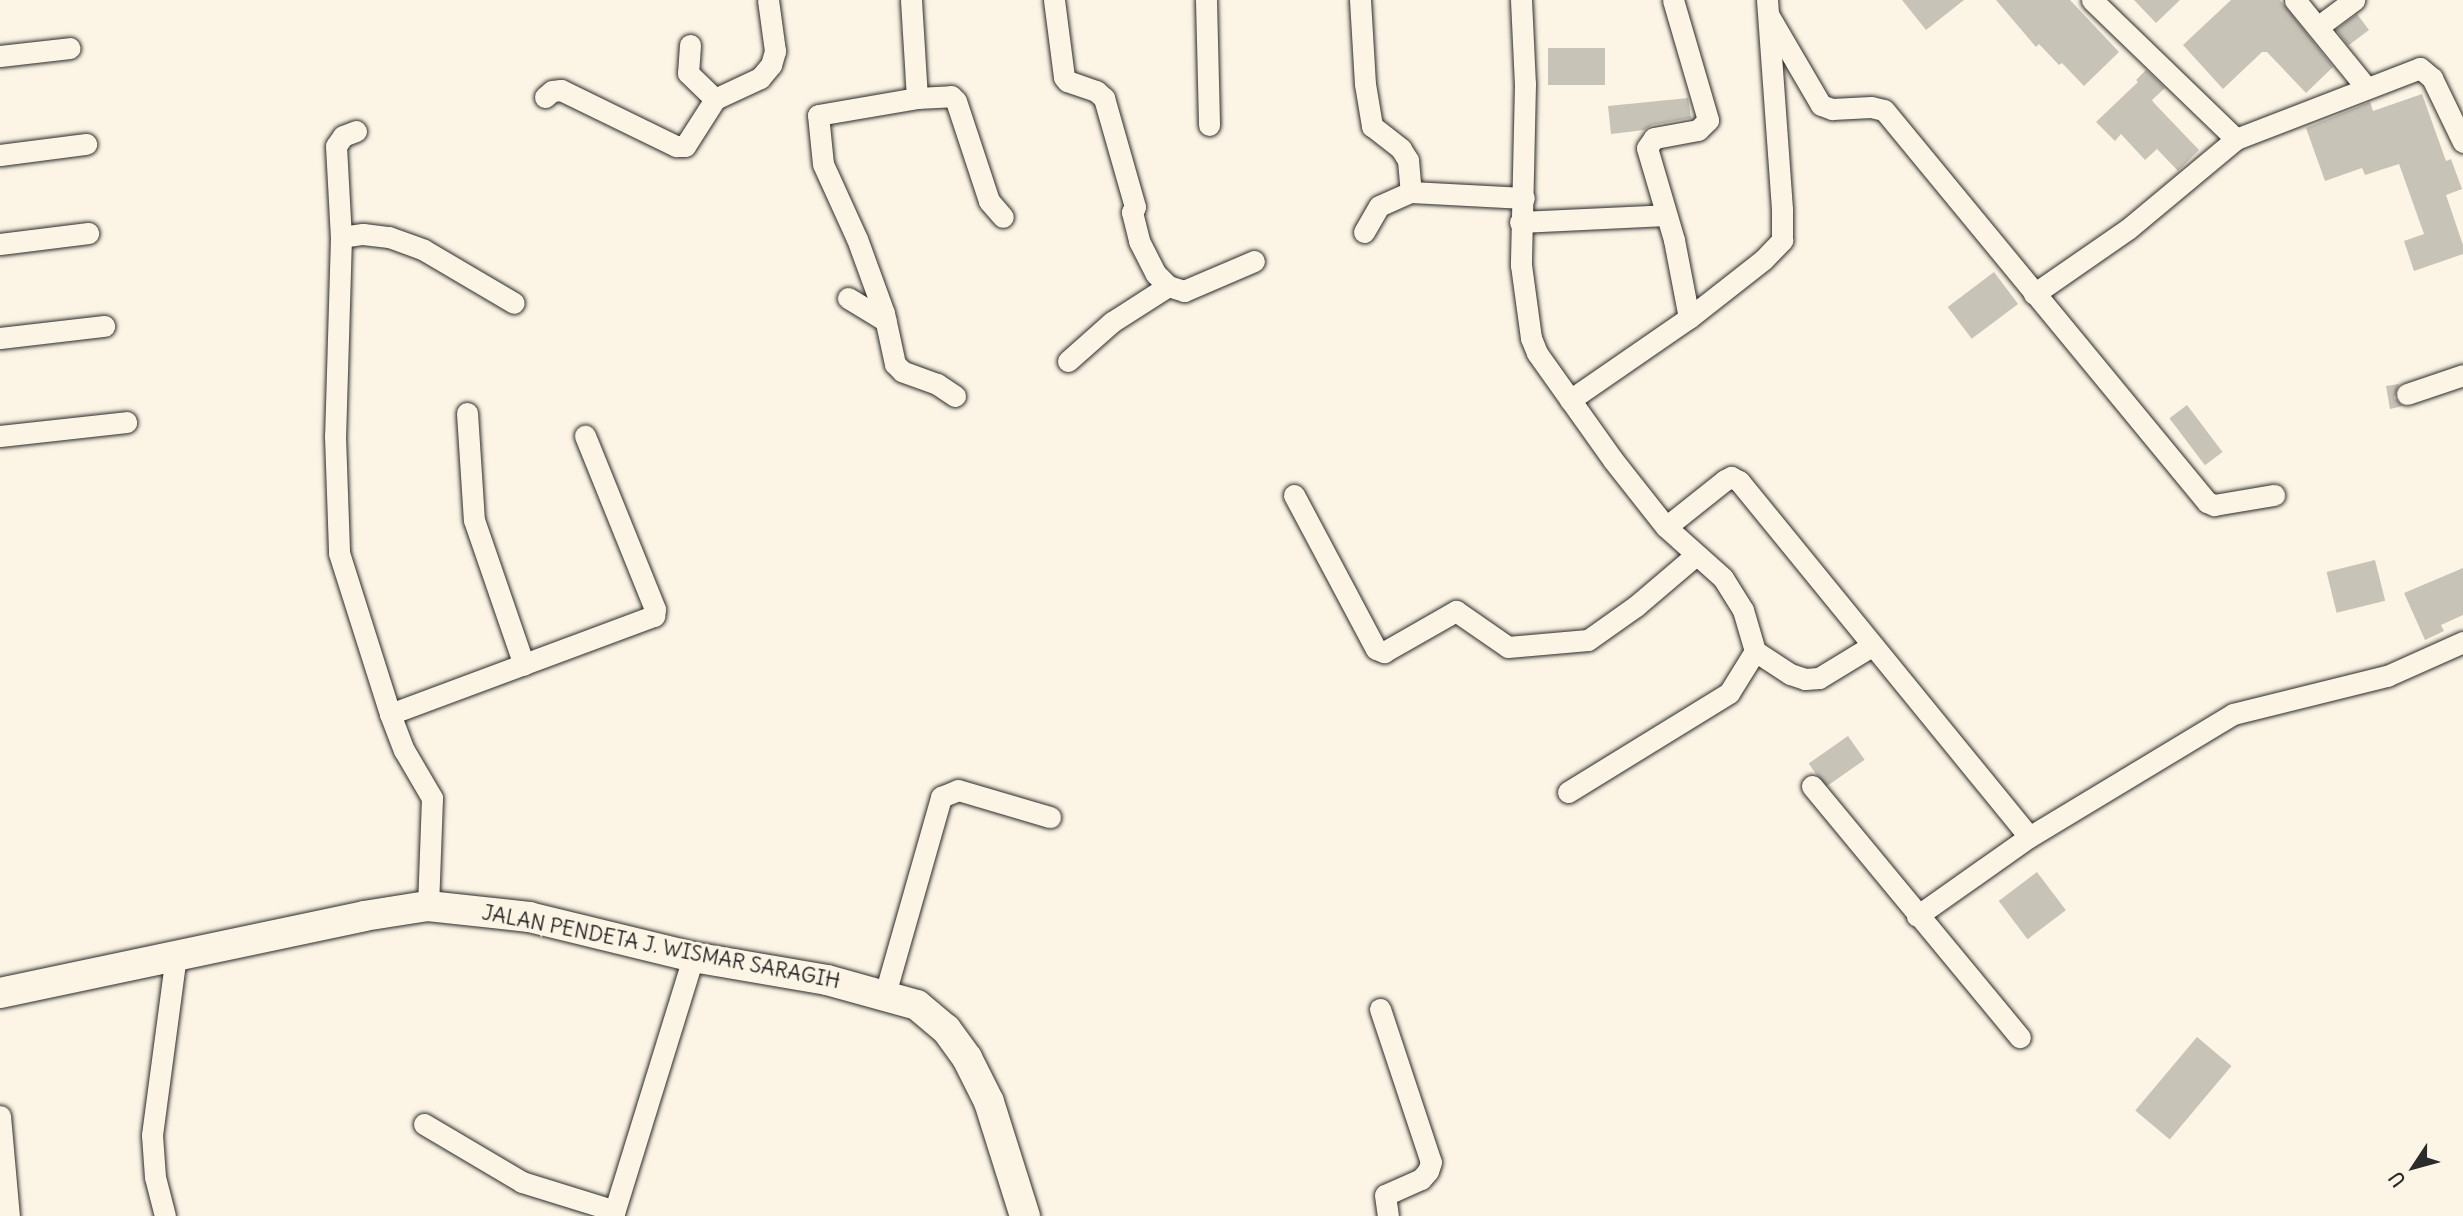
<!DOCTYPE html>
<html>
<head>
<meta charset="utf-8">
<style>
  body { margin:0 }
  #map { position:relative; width:2463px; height:1216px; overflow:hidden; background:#fcf5e5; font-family:Delius,sans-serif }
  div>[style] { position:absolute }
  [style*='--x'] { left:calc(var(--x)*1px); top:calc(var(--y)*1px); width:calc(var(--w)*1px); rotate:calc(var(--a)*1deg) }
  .building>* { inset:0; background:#c8c3b7; transform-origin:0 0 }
  .roads { filter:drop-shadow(0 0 2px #2b2b2b) drop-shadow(0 0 2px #2b2b2b) }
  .street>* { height:21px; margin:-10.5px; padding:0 10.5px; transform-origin:10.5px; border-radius:10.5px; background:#fcf5e5 }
  .secondary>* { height:30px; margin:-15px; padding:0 15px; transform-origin:15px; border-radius:15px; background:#fcf5e5 }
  span { translate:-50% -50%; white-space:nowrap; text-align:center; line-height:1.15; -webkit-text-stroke:6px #fcf5e5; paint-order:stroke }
  .street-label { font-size:21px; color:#2b2b2b }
  .north { position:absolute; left:2379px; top:1132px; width:70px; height:70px; -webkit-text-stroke:5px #fcf5e5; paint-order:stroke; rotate:234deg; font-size:19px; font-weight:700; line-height:28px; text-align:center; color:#2b2b2b }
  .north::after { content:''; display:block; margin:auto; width:24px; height:32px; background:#2b2b2b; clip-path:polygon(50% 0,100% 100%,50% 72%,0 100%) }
</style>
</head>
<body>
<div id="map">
  <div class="building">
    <i style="clip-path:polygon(1902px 0,1964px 0,1926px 30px)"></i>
    <i style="clip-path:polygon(1996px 0,2070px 0,2119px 52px,2084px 86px,2062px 63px,2059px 65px,2039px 44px,2036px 47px)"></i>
    <i style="clip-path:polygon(2134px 0,2180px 0,2156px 23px)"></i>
    <i style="clip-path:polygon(2231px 0,2280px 0,2333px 67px,2306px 93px,2267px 52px,2262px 52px,2223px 89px,2183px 45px)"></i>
    <i style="left:2357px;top:14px;width:20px;height:26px;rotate:53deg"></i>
    <i style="left:1605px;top:48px;width:37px;height:57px;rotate:90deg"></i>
    <i style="clip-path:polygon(2146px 70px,2165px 88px,2152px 100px,2154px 103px,2199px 150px,2178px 171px,2157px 149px,2145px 160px,2121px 134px,2115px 141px,2096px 122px,2138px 82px,2136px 80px)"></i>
    <i style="clip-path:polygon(2422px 94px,2446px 161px,2451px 159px,2462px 189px,2446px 195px,2463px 245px,2463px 254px,2414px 271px,2404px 241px,2424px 234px,2399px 164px,2365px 175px,2362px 168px,2325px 181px,2306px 128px,2370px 102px,2373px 111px)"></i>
    <i style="clip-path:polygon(1688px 98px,1691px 118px,1652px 125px,1644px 130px,1611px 134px,1608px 106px)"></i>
    <i style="left:1994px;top:272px;width:40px;height:58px;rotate:53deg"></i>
    <i style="clip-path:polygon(2399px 384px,2394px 398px,2403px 406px,2390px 409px,2386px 386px)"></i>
    <i style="left:2187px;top:405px;width:59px;height:22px;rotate:53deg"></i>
    <i style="left:2375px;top:560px;width:42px;height:50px;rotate:76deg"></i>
    <i style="clip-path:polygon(2463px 568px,2463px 615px,2441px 625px,2444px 631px,2425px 640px,2404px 593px)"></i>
    <i style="left:1848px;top:736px;width:29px;height:48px;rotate:55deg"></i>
    <i style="left:2037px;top:872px;width:48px;height:48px;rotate:53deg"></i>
    <i style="left:2197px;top:1037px;width:45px;height:96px;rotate:40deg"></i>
  </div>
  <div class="roads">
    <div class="street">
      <i style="--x:911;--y:0;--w:98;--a:86.5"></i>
      <i style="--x:1054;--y:0;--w:78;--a:82.6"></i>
      <i style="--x:1064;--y:77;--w:5;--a:53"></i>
      <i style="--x:1067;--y:81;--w:31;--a:19"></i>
      <i style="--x:1096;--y:91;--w:11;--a:41"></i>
      <i style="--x:1104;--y:98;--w:113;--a:74.1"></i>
      <i style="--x:1135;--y:207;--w:6;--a:121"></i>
      <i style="--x:1132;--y:212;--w:30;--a:76"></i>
      <i style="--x:1139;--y:241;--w:37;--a:63"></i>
      <i style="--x:1156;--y:274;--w:17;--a:45"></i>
      <i style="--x:1168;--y:286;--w:17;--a:17"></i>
      <i style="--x:1184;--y:291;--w:76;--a:-23.2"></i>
      <i style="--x:1206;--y:0;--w:125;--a:88.6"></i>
      <i style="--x:1360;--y:0;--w:84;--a:86.6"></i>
      <i style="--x:1365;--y:84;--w:43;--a:80.5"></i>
      <i style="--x:1372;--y:126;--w:37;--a:38"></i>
      <i style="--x:1401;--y:149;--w:13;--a:58"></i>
      <i style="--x:1408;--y:160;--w:32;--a:85"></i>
      <i style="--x:1521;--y:0;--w:84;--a:87.3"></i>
      <i style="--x:1525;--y:84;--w:181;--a:91.3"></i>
      <i style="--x:1521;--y:265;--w:74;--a:82.2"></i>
      <i style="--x:1531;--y:338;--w:16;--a:68"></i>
      <i style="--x:1537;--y:353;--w:131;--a:54.6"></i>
      <i style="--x:1613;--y:460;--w:85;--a:51.7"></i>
      <i style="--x:1666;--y:527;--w:76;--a:41.8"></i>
      <i style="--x:1723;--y:578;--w:38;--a:58"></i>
      <i style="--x:1743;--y:610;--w:43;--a:73.7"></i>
      <i style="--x:1755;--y:651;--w:42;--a:33.3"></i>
      <i style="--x:1790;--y:674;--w:16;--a:18"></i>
      <i style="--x:1805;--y:679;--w:14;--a:-4"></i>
      <i style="--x:1819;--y:678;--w:63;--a:-31.4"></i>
      <i style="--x:1673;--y:0;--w:125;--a:73.7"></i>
      <i style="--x:1708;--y:120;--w:14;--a:135"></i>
      <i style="--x:1698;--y:130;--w:45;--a:169.7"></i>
      <i style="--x:1654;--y:138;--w:12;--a:125"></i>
      <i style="--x:1647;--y:148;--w:96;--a:73.6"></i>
      <i style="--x:1674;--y:240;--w:79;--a:79.1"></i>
      <i style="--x:2092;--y:0;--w:200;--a:44"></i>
      <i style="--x:2236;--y:139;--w:197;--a:-21.1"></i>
      <i style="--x:2420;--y:68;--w:16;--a:40"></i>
      <i style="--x:2432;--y:78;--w:71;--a:64.2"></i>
      <i style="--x:2295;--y:0;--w:112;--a:50.8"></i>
      <i style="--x:1769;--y:16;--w:103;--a:59.7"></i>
      <i style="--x:1821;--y:105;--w:12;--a:20"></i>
      <i style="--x:1832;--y:109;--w:39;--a:-3"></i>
      <i style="--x:1871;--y:107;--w:13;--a:13"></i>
      <i style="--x:1884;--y:110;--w:508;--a:50.51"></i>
      <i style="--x:2207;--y:502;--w:8;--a:23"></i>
      <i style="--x:2214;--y:505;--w:61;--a:-9.5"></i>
      <i style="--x:2319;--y:26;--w:44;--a:-36.6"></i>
      <i style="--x:690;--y:45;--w:28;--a:94"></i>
      <i style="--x:688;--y:73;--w:37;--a:44"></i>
      <i style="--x:0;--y:56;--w:70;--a:-6.5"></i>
      <i style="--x:545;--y:97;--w:9;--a:-41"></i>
      <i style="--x:552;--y:91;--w:9;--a:-6"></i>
      <i style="--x:561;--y:90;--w:128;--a:26"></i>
      <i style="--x:676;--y:146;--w:9;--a:0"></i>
      <i style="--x:685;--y:146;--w:56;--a:-57.4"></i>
      <i style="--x:715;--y:99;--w:50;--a:-25"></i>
      <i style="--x:760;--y:78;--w:17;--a:-50"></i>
      <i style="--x:771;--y:65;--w:15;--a:-74"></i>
      <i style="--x:775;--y:51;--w:51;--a:-97.8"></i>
      <i style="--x:356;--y:131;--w:14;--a:159"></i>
      <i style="--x:343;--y:136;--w:12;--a:125"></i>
      <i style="--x:336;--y:146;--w:91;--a:86.9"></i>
      <i style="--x:341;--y:237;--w:199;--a:91.7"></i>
      <i style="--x:335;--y:436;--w:117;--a:88"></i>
      <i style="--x:339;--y:553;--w:169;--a:72.4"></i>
      <i style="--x:390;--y:714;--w:39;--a:69"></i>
      <i style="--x:404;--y:750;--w:56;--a:59.7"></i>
      <i style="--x:432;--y:798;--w:108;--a:92.1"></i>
      <i style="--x:0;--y:155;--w:87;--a:-7.3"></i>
      <i style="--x:1520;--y:222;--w:146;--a:-2.7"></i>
      <i style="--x:1364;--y:232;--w:30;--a:-60"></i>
      <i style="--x:1379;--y:206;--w:35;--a:-24"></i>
      <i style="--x:1411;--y:192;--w:113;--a:3"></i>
      <i style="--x:341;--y:237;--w:22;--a:-8"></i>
      <i style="--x:363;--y:234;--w:26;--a:7"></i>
      <i style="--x:389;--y:237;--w:37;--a:20"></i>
      <i style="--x:424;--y:250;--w:104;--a:30.5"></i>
      <i style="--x:0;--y:244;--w:89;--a:-7.1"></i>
      <i style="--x:2034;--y:294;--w:114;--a:-34.7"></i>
      <i style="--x:2128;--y:229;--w:141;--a:-39.8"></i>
      <i style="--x:848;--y:298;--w:44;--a:31.2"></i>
      <i style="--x:0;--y:338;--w:105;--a:-6.6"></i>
      <i style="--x:1068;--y:361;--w:59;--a:-41.6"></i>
      <i style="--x:1112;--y:322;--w:67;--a:-32.7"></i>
      <i style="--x:2407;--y:394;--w:59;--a:-18.7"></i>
      <i style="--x:955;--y:396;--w:22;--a:-146"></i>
      <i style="--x:937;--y:384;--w:37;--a:-160"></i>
      <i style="--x:902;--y:371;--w:10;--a:-135"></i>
      <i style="--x:895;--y:364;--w:52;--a:-102.2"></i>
      <i style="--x:884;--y:313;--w:79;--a:-110"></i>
      <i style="--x:857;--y:239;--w:82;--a:-114.4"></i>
      <i style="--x:823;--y:164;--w:49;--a:-95.8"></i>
      <i style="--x:818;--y:115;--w:100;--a:-9.7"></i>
      <i style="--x:917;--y:98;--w:34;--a:-3"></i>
      <i style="--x:951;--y:96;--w:7;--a:45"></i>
      <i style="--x:956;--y:101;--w:105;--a:71.7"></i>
      <i style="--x:989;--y:201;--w:21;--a:49"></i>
      <i style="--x:1570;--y:400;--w:145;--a:-34.6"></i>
      <i style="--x:1689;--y:318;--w:94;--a:-38.1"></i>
      <i style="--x:1763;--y:260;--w:28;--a:-46"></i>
      <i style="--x:1782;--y:240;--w:31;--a:-90"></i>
      <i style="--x:1782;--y:209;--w:210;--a:-94.1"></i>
      <i style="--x:467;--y:413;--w:107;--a:86.3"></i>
      <i style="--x:474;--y:520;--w:153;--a:71"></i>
      <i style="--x:0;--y:436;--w:127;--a:-6.3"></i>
      <i style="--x:1294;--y:495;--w:174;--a:62"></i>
      <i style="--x:1376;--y:649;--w:9;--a:21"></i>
      <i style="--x:1384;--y:652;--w:83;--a:-29.7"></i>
      <i style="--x:1456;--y:611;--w:63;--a:34.7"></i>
      <i style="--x:1508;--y:647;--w:80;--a:-5"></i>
      <i style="--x:1588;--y:640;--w:59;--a:-35.3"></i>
      <i style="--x:1636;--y:606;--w:79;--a:-40.4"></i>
      <i style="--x:1666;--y:527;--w:75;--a:-38.5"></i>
      <i style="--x:1725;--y:480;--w:7;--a:-27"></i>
      <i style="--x:1731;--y:477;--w:9;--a:27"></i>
      <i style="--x:1739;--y:481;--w:459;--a:50.8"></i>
      <i style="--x:390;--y:714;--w:282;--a:-20.4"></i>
      <i style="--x:654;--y:616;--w:7;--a:-82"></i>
      <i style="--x:655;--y:609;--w:187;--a:-112"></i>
      <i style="--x:1812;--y:786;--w:326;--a:50.4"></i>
      <i style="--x:1568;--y:792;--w:189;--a:-31.6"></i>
      <i style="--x:1729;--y:693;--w:49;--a:-58.2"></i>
      <i style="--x:1917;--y:916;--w:137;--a:-35.2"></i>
      <i style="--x:2029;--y:837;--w:238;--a:-31.1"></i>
      <i style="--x:2233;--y:714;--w:159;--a:-13.9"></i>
      <i style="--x:2387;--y:676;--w:83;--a:-24.1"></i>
      <i style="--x:885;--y:994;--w:205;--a:-74.1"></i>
      <i style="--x:941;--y:797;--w:18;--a:-22"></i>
      <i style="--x:958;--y:790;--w:96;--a:16.4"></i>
      <i style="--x:1380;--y:1009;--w:161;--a:71.6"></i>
      <i style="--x:1431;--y:1162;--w:9;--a:108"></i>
      <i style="--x:1428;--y:1171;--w:11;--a:131"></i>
      <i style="--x:1421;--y:1179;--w:39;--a:156"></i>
      <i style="--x:1385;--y:1195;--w:21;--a:82"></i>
      <i style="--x:0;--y:1116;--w:100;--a:84.9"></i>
      <i style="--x:424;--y:1124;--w:114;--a:30.6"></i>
      <i style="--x:522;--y:1182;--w:97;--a:17.3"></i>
      <i style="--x:165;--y:1216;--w:40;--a:-104.4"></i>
      <i style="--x:155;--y:1177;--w:42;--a:-94.1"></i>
      <i style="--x:152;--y:1135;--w:182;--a:-82.4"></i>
      <i style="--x:613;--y:1216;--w:271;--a:-72.8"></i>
    </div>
    <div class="secondary">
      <i style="--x:0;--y:993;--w:372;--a:-11.9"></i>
      <i style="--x:364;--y:916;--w:65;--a:-8.9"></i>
      <i style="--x:428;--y:906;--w:102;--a:6.2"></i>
      <i style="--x:529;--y:917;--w:169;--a:13.7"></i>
      <i style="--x:693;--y:957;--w:136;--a:9.7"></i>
      <i style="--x:827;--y:980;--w:93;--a:15.5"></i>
      <i style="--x:917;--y:1005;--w:38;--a:40"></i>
      <i style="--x:946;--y:1029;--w:36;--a:54"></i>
      <i style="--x:967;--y:1058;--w:49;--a:63.4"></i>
      <i style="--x:989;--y:1102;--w:120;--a:72.5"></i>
    </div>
  </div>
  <div class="street-label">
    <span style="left:661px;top:947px;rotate:11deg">JALAN PENDETA J. WISMAR SARAGIH</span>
  </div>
  <div class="north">U</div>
</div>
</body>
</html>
